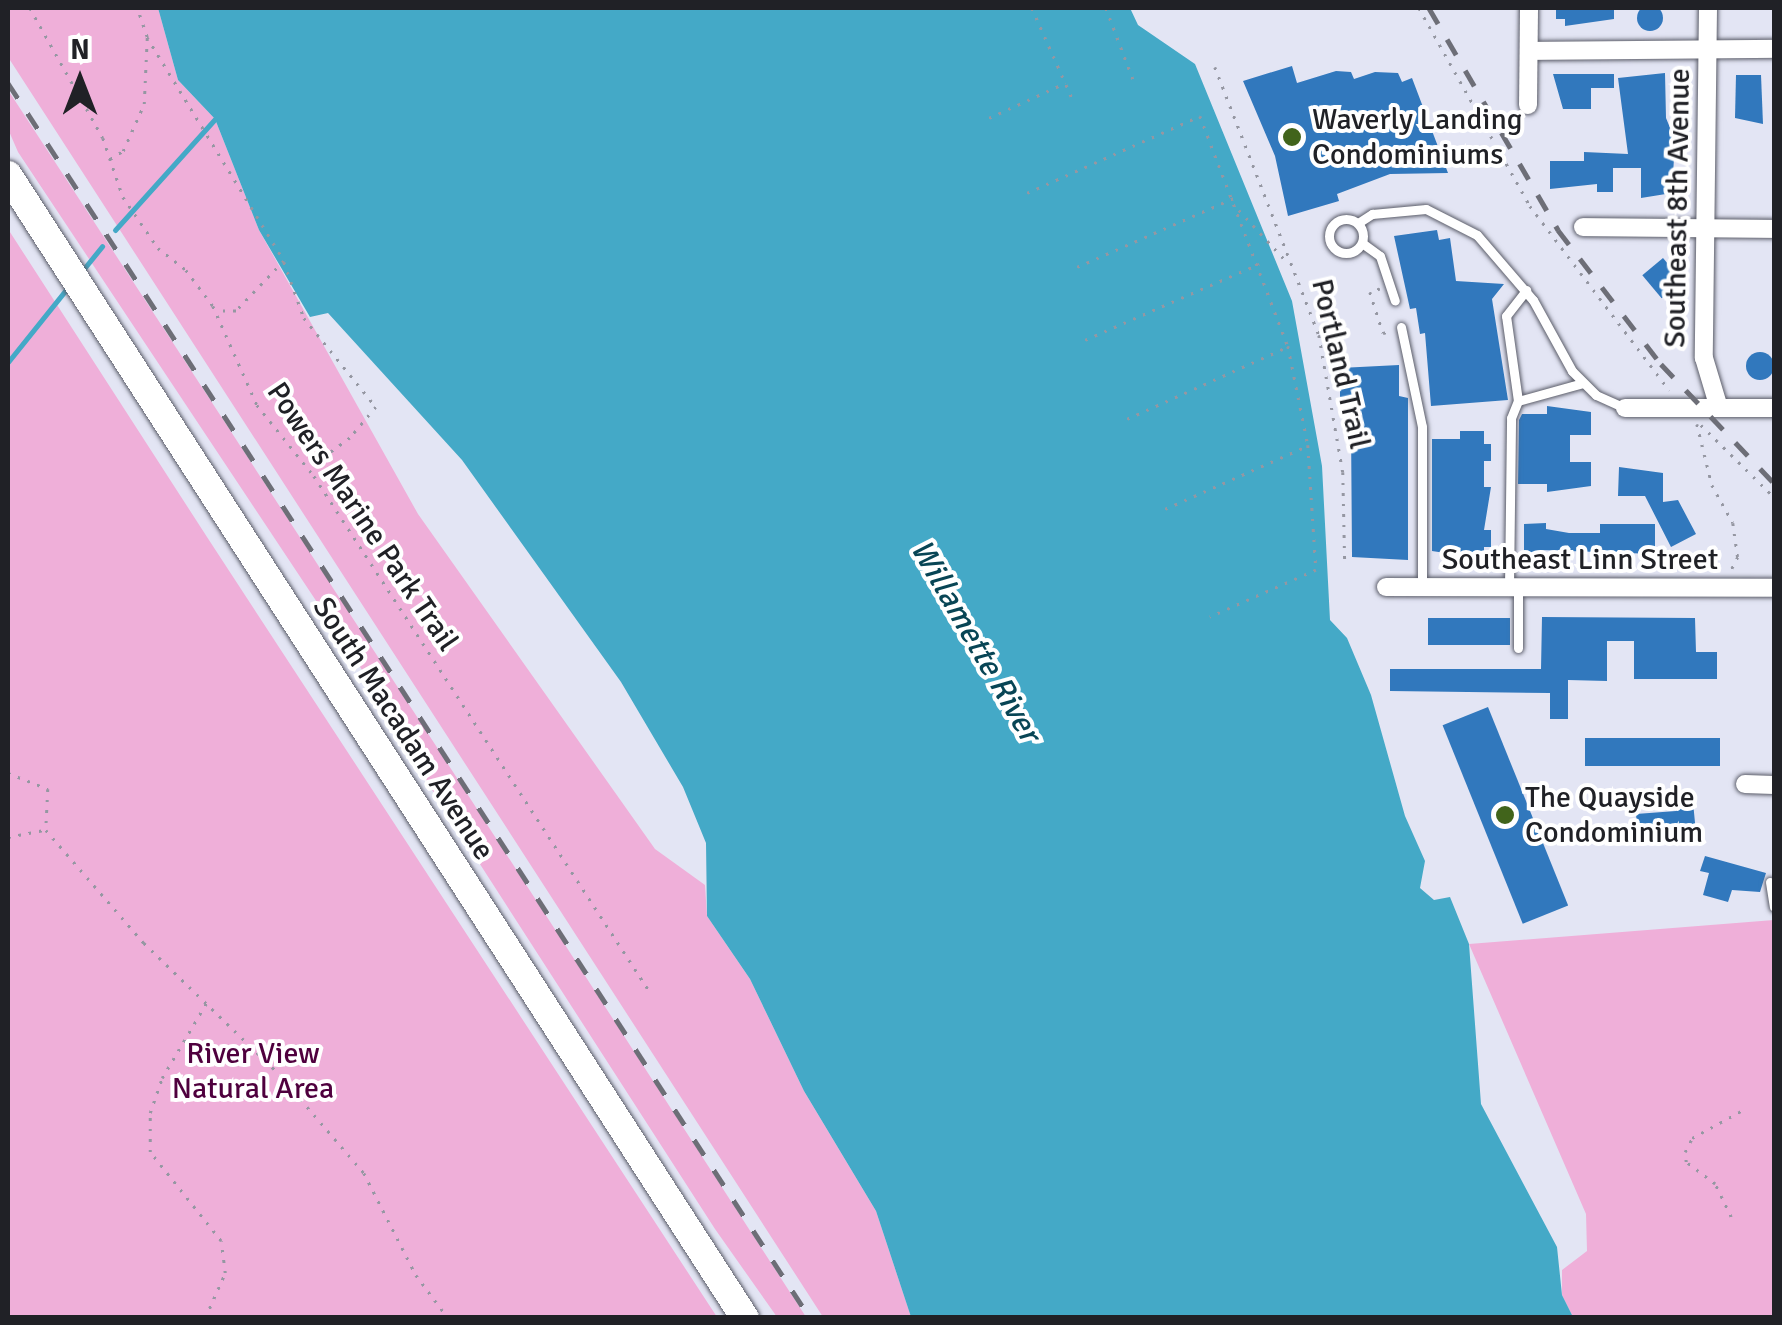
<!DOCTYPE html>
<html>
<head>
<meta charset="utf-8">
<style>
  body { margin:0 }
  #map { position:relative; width:1782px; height:1325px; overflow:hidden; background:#e3e5f4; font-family:Signika,sans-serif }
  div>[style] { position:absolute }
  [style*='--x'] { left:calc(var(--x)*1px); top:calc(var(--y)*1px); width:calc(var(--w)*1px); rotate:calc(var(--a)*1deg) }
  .green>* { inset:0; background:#efafd9 }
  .water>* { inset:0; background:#44a9c7 }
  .stream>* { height:5px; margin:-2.5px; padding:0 2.5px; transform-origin:2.5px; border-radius:2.5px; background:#44a9c7 }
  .building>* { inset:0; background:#3178bd; transform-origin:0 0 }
  .round { border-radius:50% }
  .path>* { height:2.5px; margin-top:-1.25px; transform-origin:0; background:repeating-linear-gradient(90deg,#9597a2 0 2.5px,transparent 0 10.5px) }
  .roads { filter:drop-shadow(0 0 2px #5b5d69) drop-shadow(0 0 2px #5b5d69) }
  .service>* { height:9px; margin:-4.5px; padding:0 4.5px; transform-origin:4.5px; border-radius:4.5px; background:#fff }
  .service>.ring { margin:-4.5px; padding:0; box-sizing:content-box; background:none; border:9px solid #fff; border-radius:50% }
  .minor>* { height:18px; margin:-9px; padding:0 9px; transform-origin:9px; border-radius:9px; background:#fff }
  .primary>* { height:28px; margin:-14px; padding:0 14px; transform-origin:14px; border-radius:14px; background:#fff }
  .rail>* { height:5px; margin-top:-2.5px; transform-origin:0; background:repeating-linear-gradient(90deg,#6d6e77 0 18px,transparent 0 36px) }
  .dots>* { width:28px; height:28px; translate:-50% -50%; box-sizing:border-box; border:5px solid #fff; border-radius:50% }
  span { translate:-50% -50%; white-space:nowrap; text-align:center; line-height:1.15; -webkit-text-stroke:8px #fff; paint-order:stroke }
  .poi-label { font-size:30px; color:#202126 }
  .left { translate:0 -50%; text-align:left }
  .street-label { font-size:30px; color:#202126 }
  .park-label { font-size:30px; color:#4f003e }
  .water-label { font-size:32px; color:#084555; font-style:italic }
  .frame { position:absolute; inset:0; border:10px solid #202126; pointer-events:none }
  .north { position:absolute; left:30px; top:30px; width:100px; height:100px; -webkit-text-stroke:8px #fff; paint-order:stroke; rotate:0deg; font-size:28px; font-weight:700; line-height:40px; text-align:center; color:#202126 }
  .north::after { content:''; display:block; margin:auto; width:35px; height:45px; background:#202126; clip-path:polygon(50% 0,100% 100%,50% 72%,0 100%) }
</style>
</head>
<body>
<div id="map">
  <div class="green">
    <i style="clip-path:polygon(8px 8px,158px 8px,178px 80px,215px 119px,259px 230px,418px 514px,655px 849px,705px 885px,707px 916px,750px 979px,804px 1091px,876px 1211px,911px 1317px,823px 1317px,8px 57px)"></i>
    <i style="clip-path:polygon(8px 90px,455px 775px,806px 1317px,777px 1317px,715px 1229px,389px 723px,370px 682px,18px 152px,8px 129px)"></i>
    <i style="clip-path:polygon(8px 229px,207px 537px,717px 1317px,8px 1317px)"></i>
    <i style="clip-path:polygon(1774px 920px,1774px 1317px,1573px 1317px,1562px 1295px,1562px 1270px,1587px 1251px,1586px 1214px,1469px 944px)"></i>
  </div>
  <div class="water">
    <i style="clip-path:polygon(158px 8px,1130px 8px,1138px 25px,1195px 64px,1292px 301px,1322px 466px,1330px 620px,1347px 638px,1371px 695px,1405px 816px,1425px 861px,1420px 888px,1434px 900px,1450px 897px,1469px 944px,1481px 1104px,1557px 1247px,1562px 1295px,1573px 1317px,911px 1317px,876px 1211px,804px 1091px,750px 979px,707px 916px,706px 843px,683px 787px,621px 682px,462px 460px,328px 313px,310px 317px,259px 230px,215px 119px,178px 80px)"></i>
  </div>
  <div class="stream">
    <i style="--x:115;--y:230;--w:149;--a:-48"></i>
    <i style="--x:82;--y:271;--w:32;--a:-51"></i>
    <i style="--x:8;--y:362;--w:96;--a:-51.3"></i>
  </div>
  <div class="building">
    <i class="round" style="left:1637px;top:5px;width:26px;height:26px"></i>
    <i style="clip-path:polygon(1556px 8px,1614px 8px,1614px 19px,1565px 26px,1565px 19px,1556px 19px)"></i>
    <i style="clip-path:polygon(1292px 66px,1297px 83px,1336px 71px,1351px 72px,1354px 79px,1375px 72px,1398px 73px,1402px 82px,1412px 78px,1448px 173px,1390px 174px,1337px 194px,1339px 201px,1288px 216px,1275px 156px,1243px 81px)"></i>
    <i style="clip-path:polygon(1665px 73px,1666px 118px,1675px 140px,1672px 193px,1641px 198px,1641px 168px,1613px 168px,1613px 192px,1597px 192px,1597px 184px,1550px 189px,1550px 161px,1584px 161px,1584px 152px,1628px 154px,1618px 78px)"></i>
    <i style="clip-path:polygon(1553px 74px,1614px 74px,1614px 88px,1591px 88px,1591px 109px,1563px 109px)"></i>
    <i style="clip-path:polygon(1736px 75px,1761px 75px,1763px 124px,1735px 118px)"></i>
    <i style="clip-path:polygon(1437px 230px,1439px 240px,1450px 238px,1456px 281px,1504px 284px,1492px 299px,1508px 400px,1431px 406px,1425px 333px,1420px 334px,1416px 308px,1410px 309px,1394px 236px)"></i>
    <i style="left:1663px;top:258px;width:30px;height:27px;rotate:50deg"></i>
    <i class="round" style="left:1746px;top:352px;width:28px;height:28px"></i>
    <i style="clip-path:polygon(1399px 365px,1399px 396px,1408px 398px,1408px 560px,1352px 557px,1351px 425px,1346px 397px,1340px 397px,1340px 368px)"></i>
    <i style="clip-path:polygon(1547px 406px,1591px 412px,1591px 435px,1570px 435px,1570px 462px,1591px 462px,1591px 486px,1547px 492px,1547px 484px,1518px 484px,1519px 420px,1522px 414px,1547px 414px)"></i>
    <i style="clip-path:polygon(1460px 431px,1484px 431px,1484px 444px,1491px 444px,1491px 461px,1484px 461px,1484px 487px,1491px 487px,1484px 530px,1491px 530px,1491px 547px,1484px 547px,1484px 559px,1432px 551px,1432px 439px,1460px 439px)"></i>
    <i style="clip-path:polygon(1619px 467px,1663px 473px,1663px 502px,1678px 500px,1696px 534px,1671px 547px,1645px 496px,1618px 496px)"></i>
    <i style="clip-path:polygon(1546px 523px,1546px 529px,1569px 533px,1600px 533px,1600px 524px,1655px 524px,1655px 554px,1540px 550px,1540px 558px,1524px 558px,1524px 524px)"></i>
    <i style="clip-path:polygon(1542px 617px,1695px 618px,1696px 652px,1717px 652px,1717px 679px,1634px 679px,1634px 641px,1607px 641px,1607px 681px,1568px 680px,1568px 719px,1550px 719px,1550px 693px,1390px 691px,1390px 669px,1541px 669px)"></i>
    <i style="left:1428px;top:618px;width:82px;height:27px"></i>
    <i style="left:1488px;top:707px;width:214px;height:49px;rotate:68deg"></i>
    <i style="left:1585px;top:738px;width:135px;height:28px"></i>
    <i style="clip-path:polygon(1693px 802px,1696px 833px,1638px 838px,1636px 814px,1676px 811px,1675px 803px)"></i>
    <i style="clip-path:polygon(1705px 856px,1766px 873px,1760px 892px,1732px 890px,1728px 902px,1703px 895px,1709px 873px,1700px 871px)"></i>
  </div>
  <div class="path">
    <i style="--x:30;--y:8;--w:149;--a:60.7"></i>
    <i style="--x:103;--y:138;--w:62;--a:71.3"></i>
    <i style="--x:123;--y:197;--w:62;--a:55.5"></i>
    <i style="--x:158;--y:248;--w:36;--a:38"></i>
    <i style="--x:186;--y:270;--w:45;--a:53.1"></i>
    <i style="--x:213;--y:306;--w:108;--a:66"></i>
    <i style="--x:257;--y:405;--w:91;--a:51.2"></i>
    <i style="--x:314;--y:476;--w:616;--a:56.93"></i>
    <i style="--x:1032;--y:8;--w:98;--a:66"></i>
    <i style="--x:1106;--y:8;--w:76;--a:69.2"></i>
    <i style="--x:1419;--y:8;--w:227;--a:60.7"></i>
    <i style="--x:1530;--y:206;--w:231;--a:52.9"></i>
    <i style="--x:147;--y:37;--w:263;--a:58.5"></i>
    <i style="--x:284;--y:261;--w:69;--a:133.8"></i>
    <i style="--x:236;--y:311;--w:19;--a:180"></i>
    <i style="--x:1215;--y:67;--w:287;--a:68.8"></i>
    <i style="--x:1319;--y:335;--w:139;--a:80.1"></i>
    <i style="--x:1343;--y:472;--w:94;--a:88.8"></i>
    <i style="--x:989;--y:118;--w:84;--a:-24.7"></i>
    <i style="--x:110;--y:159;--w:15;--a:-32"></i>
    <i style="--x:123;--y:151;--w:51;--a:-65.9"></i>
    <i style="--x:144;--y:104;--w:67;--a:-87.4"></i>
    <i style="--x:147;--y:37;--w:31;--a:-109"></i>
    <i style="--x:1027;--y:193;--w:189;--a:-24"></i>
    <i style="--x:1200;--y:116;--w:246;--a:69.1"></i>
    <i style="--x:1288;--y:346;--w:101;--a:78.6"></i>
    <i style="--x:1308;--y:445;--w:125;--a:86.3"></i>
    <i style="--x:1316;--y:570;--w:116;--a:156.1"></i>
    <i style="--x:1239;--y:210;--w:69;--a:47.3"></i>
    <i style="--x:284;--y:262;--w:59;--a:70.3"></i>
    <i style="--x:304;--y:318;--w:114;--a:51"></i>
    <i style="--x:376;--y:407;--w:40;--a:130"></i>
    <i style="--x:350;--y:438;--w:51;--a:143.8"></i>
    <i style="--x:1077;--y:267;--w:171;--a:-23.7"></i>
    <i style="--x:1380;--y:289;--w:10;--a:163"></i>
    <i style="--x:1370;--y:292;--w:43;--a:72.4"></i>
    <i style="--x:1383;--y:333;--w:8;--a:-14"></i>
    <i style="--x:1085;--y:340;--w:190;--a:-23.6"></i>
    <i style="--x:1127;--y:419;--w:175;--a:-24.2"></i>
    <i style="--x:1697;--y:424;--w:63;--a:76.2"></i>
    <i style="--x:1712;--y:485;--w:43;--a:61.1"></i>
    <i style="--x:1733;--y:523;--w:34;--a:82"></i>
    <i style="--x:1738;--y:557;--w:16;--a:117"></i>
    <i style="--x:1701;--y:425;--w:103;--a:44.6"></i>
    <i style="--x:1165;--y:509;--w:155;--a:-23.9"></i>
    <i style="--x:8;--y:773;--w:43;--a:21.8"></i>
    <i style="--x:48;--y:789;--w:41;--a:92.8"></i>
    <i style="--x:46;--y:830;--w:150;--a:49.1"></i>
    <i style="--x:144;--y:943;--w:190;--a:44.1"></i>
    <i style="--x:280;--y:1075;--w:129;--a:49.4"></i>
    <i style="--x:364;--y:1173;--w:114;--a:63"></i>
    <i style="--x:416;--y:1275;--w:54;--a:53.3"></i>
    <i style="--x:8;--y:837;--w:38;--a:-11"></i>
    <i style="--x:1731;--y:1217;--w:37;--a:-116"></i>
    <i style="--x:1715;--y:1184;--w:36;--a:-143"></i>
    <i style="--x:1686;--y:1162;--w:10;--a:-96"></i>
    <i style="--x:1685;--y:1152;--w:16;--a:-63"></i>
    <i style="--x:1692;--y:1138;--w:58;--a:-28.8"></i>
    <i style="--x:205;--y:1318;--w:49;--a:-66"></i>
    <i style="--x:225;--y:1273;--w:32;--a:-97"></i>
    <i style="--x:221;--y:1241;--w:114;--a:-128.6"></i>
    <i style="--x:150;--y:1152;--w:39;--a:-90"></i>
    <i style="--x:150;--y:1113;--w:37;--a:-71"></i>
    <i style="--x:162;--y:1078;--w:88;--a:-59.4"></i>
  </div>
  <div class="roads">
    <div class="service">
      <i class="ring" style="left:1329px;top:219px;width:25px;height:25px"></i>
      <i style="--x:1358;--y:223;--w:17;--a:-33"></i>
      <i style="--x:1372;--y:214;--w:54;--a:-5.3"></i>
      <i style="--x:1426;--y:209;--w:57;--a:27"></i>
      <i style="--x:1477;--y:235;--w:86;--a:49.3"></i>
      <i style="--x:1533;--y:300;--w:81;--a:61.2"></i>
      <i style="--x:1572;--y:371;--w:34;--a:45"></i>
      <i style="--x:1596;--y:395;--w:32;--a:24"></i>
      <i style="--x:1362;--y:243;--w:22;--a:36"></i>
      <i style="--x:1380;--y:256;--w:47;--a:71.6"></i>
      <i style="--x:1401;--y:327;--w:102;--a:78.1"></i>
      <i style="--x:1422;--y:427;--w:160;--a:90"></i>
      <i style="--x:1518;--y:401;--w:67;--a:-15.5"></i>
      <i style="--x:1509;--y:587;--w:169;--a:-89.3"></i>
      <i style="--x:1511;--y:418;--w:18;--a:-68"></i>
      <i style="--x:1518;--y:401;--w:86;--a:-98"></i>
      <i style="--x:1506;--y:316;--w:33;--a:-52"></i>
      <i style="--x:1518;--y:587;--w:61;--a:90"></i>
      <i style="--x:1770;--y:882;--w:25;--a:81"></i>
    </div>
    <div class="minor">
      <i style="--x:1708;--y:8;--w:350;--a:90.7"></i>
      <i style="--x:1704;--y:358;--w:52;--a:73.3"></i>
      <i style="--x:1529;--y:51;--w:245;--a:-0.5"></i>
      <i style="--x:1528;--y:105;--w:97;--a:-89.4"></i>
      <i style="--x:1583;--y:227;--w:191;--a:0.6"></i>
      <i style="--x:1625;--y:408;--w:149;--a:0"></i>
      <i style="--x:1386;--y:587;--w:388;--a:0.1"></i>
      <i style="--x:1745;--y:784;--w:29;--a:2"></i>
    </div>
    <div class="primary">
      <i style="--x:8;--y:175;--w:1360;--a:57.19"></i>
    </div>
  </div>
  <div class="rail">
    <i style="--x:1429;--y:8;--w:257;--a:59.8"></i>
    <i style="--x:1558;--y:230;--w:169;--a:52.5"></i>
    <i style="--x:1661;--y:364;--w:164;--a:46.5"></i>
    <i style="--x:8;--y:83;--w:1473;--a:57"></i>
  </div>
  <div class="dots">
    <i style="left:1292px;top:137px;background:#41641b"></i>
    <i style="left:1505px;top:815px;background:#41641b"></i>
  </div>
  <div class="poi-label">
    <span class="left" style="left:1312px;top:137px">Waverly Landing<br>Condominiums</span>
    <span class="left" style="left:1525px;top:815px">The Quayside<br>Condominium</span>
  </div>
  <div class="street-label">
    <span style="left:1678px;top:208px;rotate:-89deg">Southeast 8th Avenue</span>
    <span style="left:1340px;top:364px;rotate:77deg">Portland Trail</span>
    <span style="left:362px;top:517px;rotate:56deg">Powers Marine Park Trail</span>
    <span style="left:1580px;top:560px">Southeast Linn Street</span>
    <span style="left:403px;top:729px;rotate:57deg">South Macadam Avenue</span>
  </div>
  <div class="park-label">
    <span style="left:253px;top:1071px">River View<br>Natural Area</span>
  </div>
  <div class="water-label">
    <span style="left:975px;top:641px;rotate:60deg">Willamette River</span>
  </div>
  <div class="frame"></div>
  <div class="north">N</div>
</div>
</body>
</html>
